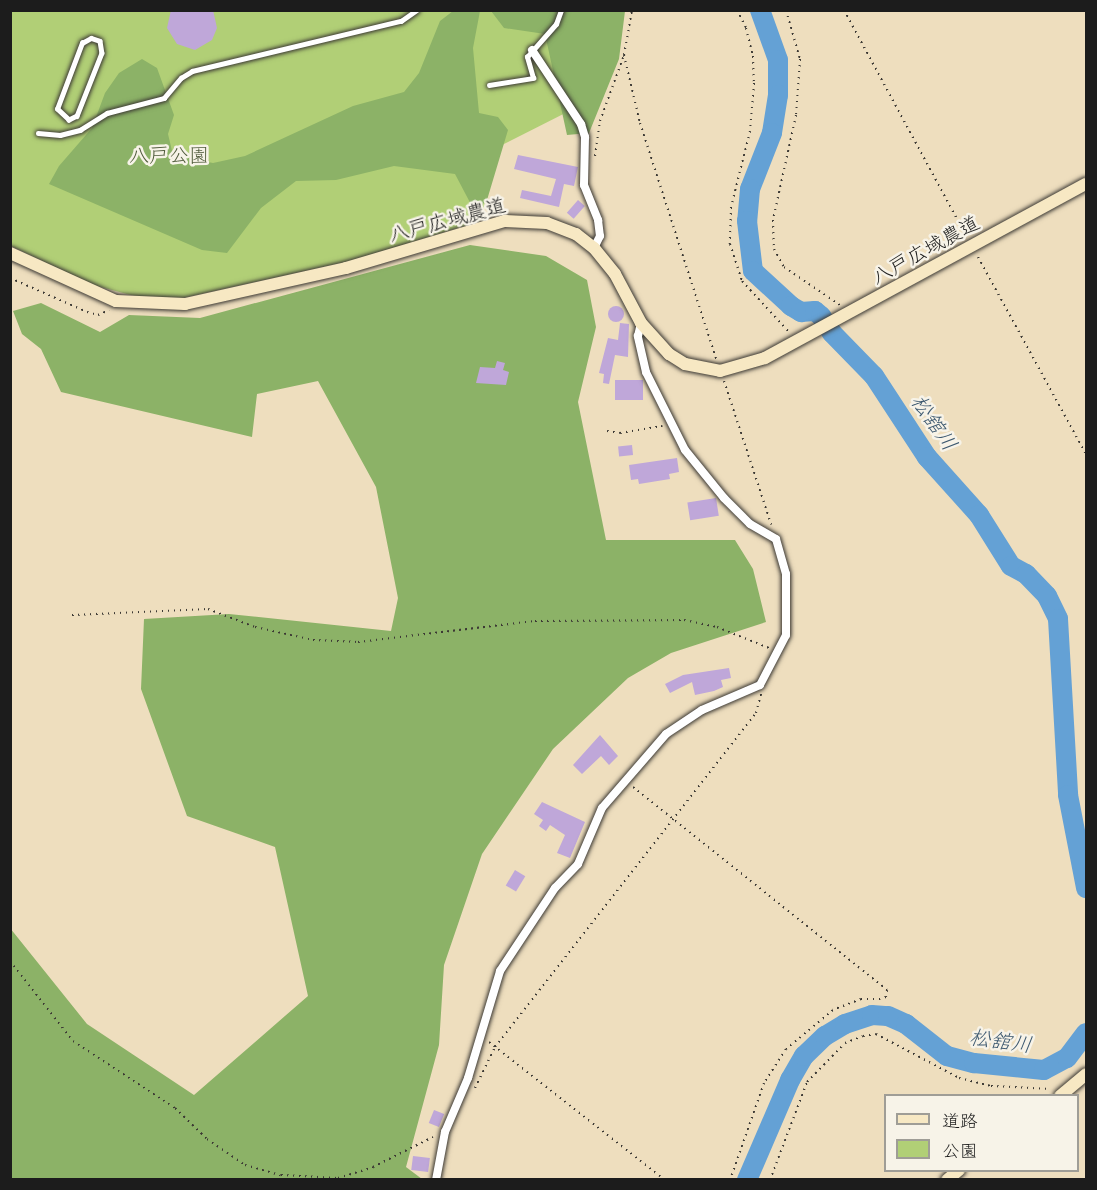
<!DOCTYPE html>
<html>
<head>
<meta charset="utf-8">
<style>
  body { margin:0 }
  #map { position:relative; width:1097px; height:1190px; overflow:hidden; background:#eedebe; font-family:Mali,"Klee One",sans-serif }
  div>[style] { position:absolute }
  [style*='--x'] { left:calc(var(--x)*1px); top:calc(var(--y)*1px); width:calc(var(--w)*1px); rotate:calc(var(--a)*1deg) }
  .green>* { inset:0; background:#b1cf76 }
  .forest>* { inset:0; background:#8cb267 }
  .river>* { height:20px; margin:-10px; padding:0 10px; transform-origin:10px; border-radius:10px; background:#64a1d5 }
  .building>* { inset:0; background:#bfa7d9; transform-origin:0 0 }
  .round { border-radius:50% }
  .path>* { height:2px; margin-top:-1px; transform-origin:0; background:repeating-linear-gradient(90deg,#3c3934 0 1.5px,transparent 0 6px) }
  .roads { filter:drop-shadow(0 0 2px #3c3934) drop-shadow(0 0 2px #3c3934) }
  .lane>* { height:4.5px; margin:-2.25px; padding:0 2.25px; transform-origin:2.25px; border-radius:2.25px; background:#fff }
  .street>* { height:8px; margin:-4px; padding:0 4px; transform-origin:4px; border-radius:4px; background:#fff }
  .secondary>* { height:12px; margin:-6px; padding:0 6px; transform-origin:6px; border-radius:6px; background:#f7e8c3 }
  span { translate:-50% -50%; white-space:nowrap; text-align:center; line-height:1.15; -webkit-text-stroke:5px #f7f3e8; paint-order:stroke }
  .park-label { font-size:20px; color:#505b3c }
  .street-label { font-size:20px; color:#1c1c1c }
  .water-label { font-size:21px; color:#3c586f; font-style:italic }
  .frame { position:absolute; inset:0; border:12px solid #1c1c1c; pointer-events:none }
  .legend { position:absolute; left:884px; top:1094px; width:195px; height:78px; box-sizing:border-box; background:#f7f3e8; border:2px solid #9f9d96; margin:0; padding:8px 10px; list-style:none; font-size:18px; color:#1c1c1c }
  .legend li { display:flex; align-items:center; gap:12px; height:30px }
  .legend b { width:30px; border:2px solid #9f9d96 }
</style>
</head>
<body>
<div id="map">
  <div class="green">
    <i style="clip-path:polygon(11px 11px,604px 11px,595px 98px,500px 146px,480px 221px,354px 260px,178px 299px,142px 298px,93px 285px,11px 246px)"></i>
  </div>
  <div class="forest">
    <i style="clip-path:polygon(453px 11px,480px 11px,473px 48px,479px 113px,498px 117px,508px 130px,487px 200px,475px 212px,455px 174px,394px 166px,336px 180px,296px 181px,261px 208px,227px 253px,202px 250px,49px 184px,59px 166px,92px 128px,105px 93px,119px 73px,142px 59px,157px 68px,174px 115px,168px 134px,173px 155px,213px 163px,245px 156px,353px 106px,404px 92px,419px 73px,440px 21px)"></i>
    <i style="clip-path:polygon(491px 11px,625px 11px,619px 59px,589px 133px,567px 135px,545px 34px,504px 28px)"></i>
    <i style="clip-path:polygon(470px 245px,546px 256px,587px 280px,596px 327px,578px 402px,606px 540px,735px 540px,753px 569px,766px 622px,671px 653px,628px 678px,553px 749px,482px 854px,444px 965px,439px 1045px,406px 1167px,422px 1179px,11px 1179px,10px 928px,87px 1024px,194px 1095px,308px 996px,275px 847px,187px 816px,141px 689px,144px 619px,229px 614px,391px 631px,398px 598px,376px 487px,318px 381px,257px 394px,252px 437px,61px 392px,41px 349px,22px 334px,13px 311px,41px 303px,100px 332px,129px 315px,200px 318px)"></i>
  </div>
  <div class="river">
    <i style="--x:760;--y:10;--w:53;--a:70.2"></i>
    <i style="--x:778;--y:60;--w:35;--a:90"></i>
    <i style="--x:778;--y:95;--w:38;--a:99"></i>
    <i style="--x:772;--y:133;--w:60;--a:111.4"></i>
    <i style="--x:750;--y:189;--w:32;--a:95"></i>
    <i style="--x:747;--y:221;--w:50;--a:83.2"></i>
    <i style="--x:753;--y:271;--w:52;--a:42.6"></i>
    <i style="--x:791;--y:306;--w:12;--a:31"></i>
    <i style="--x:801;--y:312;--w:14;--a:-4"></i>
    <i style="--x:815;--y:311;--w:8;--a:40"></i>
    <i style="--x:821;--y:316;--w:20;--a:57"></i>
    <i style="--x:832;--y:333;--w:60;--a:45.7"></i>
    <i style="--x:874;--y:376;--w:97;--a:56.8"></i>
    <i style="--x:927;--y:457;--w:78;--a:48.1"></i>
    <i style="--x:979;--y:515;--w:60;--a:57.9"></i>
    <i style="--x:1011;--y:566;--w:17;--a:28"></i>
    <i style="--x:1026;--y:574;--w:30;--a:46"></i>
    <i style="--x:1047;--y:596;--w:25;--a:64"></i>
    <i style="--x:1058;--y:619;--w:176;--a:86.7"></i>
    <i style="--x:1068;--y:795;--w:95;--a:79"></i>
    <i style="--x:747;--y:1180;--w:109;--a:-66.7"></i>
    <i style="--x:790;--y:1080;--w:28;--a:-60"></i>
    <i style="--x:804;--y:1056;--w:29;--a:-44"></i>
    <i style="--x:825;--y:1036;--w:23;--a:-31"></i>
    <i style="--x:845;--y:1024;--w:28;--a:-18"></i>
    <i style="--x:872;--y:1015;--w:16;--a:4"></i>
    <i style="--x:888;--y:1016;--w:20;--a:24"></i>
    <i style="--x:906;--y:1024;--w:52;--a:38"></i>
    <i style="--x:947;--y:1056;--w:28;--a:15"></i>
    <i style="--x:974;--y:1063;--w:70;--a:5.7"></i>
    <i style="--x:1044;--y:1070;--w:26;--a:-28"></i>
    <i style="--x:1067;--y:1058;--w:31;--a:-53"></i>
  </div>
  <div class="building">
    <i style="clip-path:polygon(171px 10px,213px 10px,217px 28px,212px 40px,195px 50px,177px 44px,167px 28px)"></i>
    <i style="clip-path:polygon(518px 155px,578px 167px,574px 186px,564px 184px,559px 207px,520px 198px,522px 190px,551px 196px,556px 179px,514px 169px)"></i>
    <i style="left:578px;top:200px;width:9px;height:17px;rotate:41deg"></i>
    <i class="round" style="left:608px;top:306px;width:16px;height:16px"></i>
    <i style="clip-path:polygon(620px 323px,629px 324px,628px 357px,615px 355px,609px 384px,603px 383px,604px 374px,599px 373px,608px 338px,618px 340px)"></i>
    <i style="clip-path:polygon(497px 361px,505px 363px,503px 370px,509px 372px,506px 385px,476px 383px,480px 367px,495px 368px)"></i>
    <i style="left:615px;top:380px;width:28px;height:20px"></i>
    <i style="left:632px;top:445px;width:10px;height:14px;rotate:84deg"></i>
    <i style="clip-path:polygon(677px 458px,679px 472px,669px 474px,670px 479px,639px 484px,638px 479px,631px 480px,629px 465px)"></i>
    <i style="left:716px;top:498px;width:18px;height:29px;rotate:81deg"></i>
    <i style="clip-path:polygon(729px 668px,731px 678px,721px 680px,723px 687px,714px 691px,695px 695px,692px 682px,670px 693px,665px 684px,683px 675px)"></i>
    <i style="clip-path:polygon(600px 735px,618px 756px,609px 765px,601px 756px,582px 774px,573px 765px)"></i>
    <i style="clip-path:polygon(542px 802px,585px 822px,570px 858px,557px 853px,565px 835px,550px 825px,546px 831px,539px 826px,543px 820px,534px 814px)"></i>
    <i style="left:515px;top:870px;width:12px;height:18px;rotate:31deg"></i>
    <i style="left:434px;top:1110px;width:11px;height:14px;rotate:22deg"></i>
    <i style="left:413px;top:1156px;width:17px;height:14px;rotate:7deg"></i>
  </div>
  <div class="path">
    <i style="--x:737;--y:10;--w:20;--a:63"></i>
    <i style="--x:746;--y:28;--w:29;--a:76"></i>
    <i style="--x:753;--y:56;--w:27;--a:88"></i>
    <i style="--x:754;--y:83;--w:48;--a:94.8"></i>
    <i style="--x:750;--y:131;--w:78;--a:104"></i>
    <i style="--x:731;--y:207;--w:37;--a:92"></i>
    <i style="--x:730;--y:244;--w:39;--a:72"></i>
    <i style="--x:742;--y:281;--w:69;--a:47.3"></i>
    <i style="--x:786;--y:10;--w:51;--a:74.1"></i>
    <i style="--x:800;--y:59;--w:56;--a:94.1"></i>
    <i style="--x:796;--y:115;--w:107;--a:102.4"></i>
    <i style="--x:773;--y:220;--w:29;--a:88"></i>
    <i style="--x:774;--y:249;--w:21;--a:61"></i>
    <i style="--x:784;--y:267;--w:68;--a:34.2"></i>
    <i style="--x:844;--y:10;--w:257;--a:61.6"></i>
    <i style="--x:624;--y:55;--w:70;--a:76.8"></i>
    <i style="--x:640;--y:123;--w:248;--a:72.1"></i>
    <i style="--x:595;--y:156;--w:35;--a:-82"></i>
    <i style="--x:600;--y:121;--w:70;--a:-70"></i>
    <i style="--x:624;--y:55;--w:46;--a:-79.9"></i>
    <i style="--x:978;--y:257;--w:225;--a:61.3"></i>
    <i style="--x:10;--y:278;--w:84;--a:23.8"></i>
    <i style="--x:87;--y:312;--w:11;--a:15"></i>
    <i style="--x:98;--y:315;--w:12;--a:-24"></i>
    <i style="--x:724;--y:381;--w:151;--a:71.8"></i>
    <i style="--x:607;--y:431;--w:13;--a:9"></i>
    <i style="--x:620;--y:433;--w:43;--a:-9.5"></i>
    <i style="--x:72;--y:615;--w:136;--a:-2.5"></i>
    <i style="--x:208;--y:609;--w:50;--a:21"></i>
    <i style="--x:255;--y:627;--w:59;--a:12.6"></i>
    <i style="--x:313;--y:640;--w:45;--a:2.5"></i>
    <i style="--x:358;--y:642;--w:178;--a:-6.8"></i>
    <i style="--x:535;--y:621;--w:149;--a:-0.4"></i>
    <i style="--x:684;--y:620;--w:34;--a:12"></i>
    <i style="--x:717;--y:627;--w:56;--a:22"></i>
    <i style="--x:633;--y:787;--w:325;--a:38.6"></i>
    <i style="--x:887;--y:990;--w:7;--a:98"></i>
    <i style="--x:886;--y:997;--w:6;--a:162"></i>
    <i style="--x:880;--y:999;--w:19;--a:180"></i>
    <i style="--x:861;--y:999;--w:30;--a:159"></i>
    <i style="--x:833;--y:1010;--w:61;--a:140.3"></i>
    <i style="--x:786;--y:1049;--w:40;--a:122.9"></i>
    <i style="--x:764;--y:1083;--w:103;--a:109.3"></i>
    <i style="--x:10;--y:961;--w:102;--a:51.8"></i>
    <i style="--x:73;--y:1041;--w:122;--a:33.3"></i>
    <i style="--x:175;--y:1108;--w:45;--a:44.1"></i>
    <i style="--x:207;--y:1139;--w:46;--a:34.4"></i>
    <i style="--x:245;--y:1165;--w:37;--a:16"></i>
    <i style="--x:281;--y:1175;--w:57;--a:3"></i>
    <i style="--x:338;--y:1178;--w:37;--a:-17"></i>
    <i style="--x:373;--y:1167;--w:67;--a:-26.6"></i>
    <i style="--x:489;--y:1042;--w:224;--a:38.1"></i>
    <i style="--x:475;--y:1088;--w:46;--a:-64"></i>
    <i style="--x:495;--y:1047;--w:424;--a:-52"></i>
    <i style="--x:756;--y:713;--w:20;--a:-75"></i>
    <i style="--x:770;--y:1180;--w:105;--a:-69.3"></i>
    <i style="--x:807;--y:1082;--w:54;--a:-45.7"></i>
    <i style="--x:845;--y:1043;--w:19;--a:-21"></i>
    <i style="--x:863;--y:1036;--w:13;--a:-9"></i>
    <i style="--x:876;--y:1034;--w:94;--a:27.9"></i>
    <i style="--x:959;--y:1078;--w:33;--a:14"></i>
    <i style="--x:991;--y:1086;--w:60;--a:2.9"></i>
  </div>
  <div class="roads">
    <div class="lane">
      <i style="--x:91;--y:38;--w:9;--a:18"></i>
      <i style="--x:100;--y:41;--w:12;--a:81"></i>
      <i style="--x:102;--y:53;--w:68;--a:111.6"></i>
      <i style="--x:77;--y:116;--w:9;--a:153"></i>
      <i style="--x:69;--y:120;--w:16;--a:-137"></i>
      <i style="--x:57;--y:109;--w:71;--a:-69.3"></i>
      <i style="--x:82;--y:43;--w:10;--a:-29"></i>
      <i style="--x:489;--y:85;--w:45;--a:-9"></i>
      <i style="--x:533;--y:78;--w:22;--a:-106"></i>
      <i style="--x:527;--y:57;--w:44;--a:-48.7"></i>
      <i style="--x:556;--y:24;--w:15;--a:-70"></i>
      <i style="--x:38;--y:133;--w:22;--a:5"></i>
      <i style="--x:60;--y:135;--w:21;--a:-14"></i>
      <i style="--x:80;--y:130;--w:32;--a:-32"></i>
      <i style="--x:107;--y:113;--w:59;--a:-14.7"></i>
      <i style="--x:164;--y:98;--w:26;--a:-50"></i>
      <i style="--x:181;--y:78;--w:13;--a:-32"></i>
      <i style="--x:192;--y:71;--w:215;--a:-13.5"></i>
      <i style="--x:401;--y:21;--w:19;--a:-35"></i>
    </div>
    <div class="street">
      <i style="--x:532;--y:50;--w:89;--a:56.5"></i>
      <i style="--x:581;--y:124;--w:14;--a:73"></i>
      <i style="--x:585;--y:137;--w:48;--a:91.2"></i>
      <i style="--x:584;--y:185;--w:38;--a:68"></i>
      <i style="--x:598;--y:220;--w:16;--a:83"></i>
      <i style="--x:600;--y:236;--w:13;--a:117"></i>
      <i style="--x:436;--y:1180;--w:49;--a:-79.4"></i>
      <i style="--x:445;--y:1132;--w:59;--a:-66.9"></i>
      <i style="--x:468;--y:1078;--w:112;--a:-73.3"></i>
      <i style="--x:500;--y:971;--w:100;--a:-56.5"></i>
      <i style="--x:555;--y:888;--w:33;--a:-46"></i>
      <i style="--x:578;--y:864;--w:61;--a:-66.8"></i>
      <i style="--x:602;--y:808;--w:98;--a:-49.1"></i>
      <i style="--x:666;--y:734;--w:43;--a:-33.7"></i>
      <i style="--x:702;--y:710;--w:63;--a:-23.3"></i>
      <i style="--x:760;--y:685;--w:56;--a:-62.5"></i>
      <i style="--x:786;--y:635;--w:61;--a:-90"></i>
      <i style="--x:786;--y:574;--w:36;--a:-106"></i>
      <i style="--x:776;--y:539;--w:30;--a:-150"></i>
      <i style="--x:750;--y:524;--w:37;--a:-135"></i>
      <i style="--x:724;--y:498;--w:62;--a:-129.1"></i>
      <i style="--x:685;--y:450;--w:87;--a:-116.6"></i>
      <i style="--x:646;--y:372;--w:37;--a:-103"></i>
      <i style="--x:638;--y:336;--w:13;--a:-77"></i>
    </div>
    <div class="secondary">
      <i style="--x:10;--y:253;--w:116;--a:24.4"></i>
      <i style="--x:116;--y:301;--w:69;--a:2.5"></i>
      <i style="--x:185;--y:304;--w:165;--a:-12.6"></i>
      <i style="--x:346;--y:268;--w:166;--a:-16.5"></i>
      <i style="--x:505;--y:221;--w:42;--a:2.7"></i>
      <i style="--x:547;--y:223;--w:31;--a:21"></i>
      <i style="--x:576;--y:234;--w:23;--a:38"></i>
      <i style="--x:594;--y:248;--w:33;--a:51"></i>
      <i style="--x:615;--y:274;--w:55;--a:62"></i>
      <i style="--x:641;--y:323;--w:42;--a:47.9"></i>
      <i style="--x:669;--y:354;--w:19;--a:32"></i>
      <i style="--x:685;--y:364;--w:36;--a:11"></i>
      <i style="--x:720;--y:371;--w:47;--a:-16.1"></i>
      <i style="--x:765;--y:358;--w:365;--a:-28.5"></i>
      <i style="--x:1060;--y:1096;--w:34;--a:-40"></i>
      <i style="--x:947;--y:1180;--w:16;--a:-40"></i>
    </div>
  </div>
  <div class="park-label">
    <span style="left:169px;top:154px">八戸公園</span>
  </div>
  <div class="street-label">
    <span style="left:447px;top:219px;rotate:-15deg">八戸広域農道</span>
    <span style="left:925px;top:249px;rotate:-29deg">八戸広域農道</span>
  </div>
  <div class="water-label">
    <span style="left:935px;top:422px;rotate:55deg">松舘川</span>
    <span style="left:1001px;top:1040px;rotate:8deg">松舘川</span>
  </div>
  <div class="frame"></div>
  <ul class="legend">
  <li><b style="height:8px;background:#f7e8c3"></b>道路</li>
  <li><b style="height:16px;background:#b1cf76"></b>公園</li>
  </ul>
</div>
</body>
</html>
